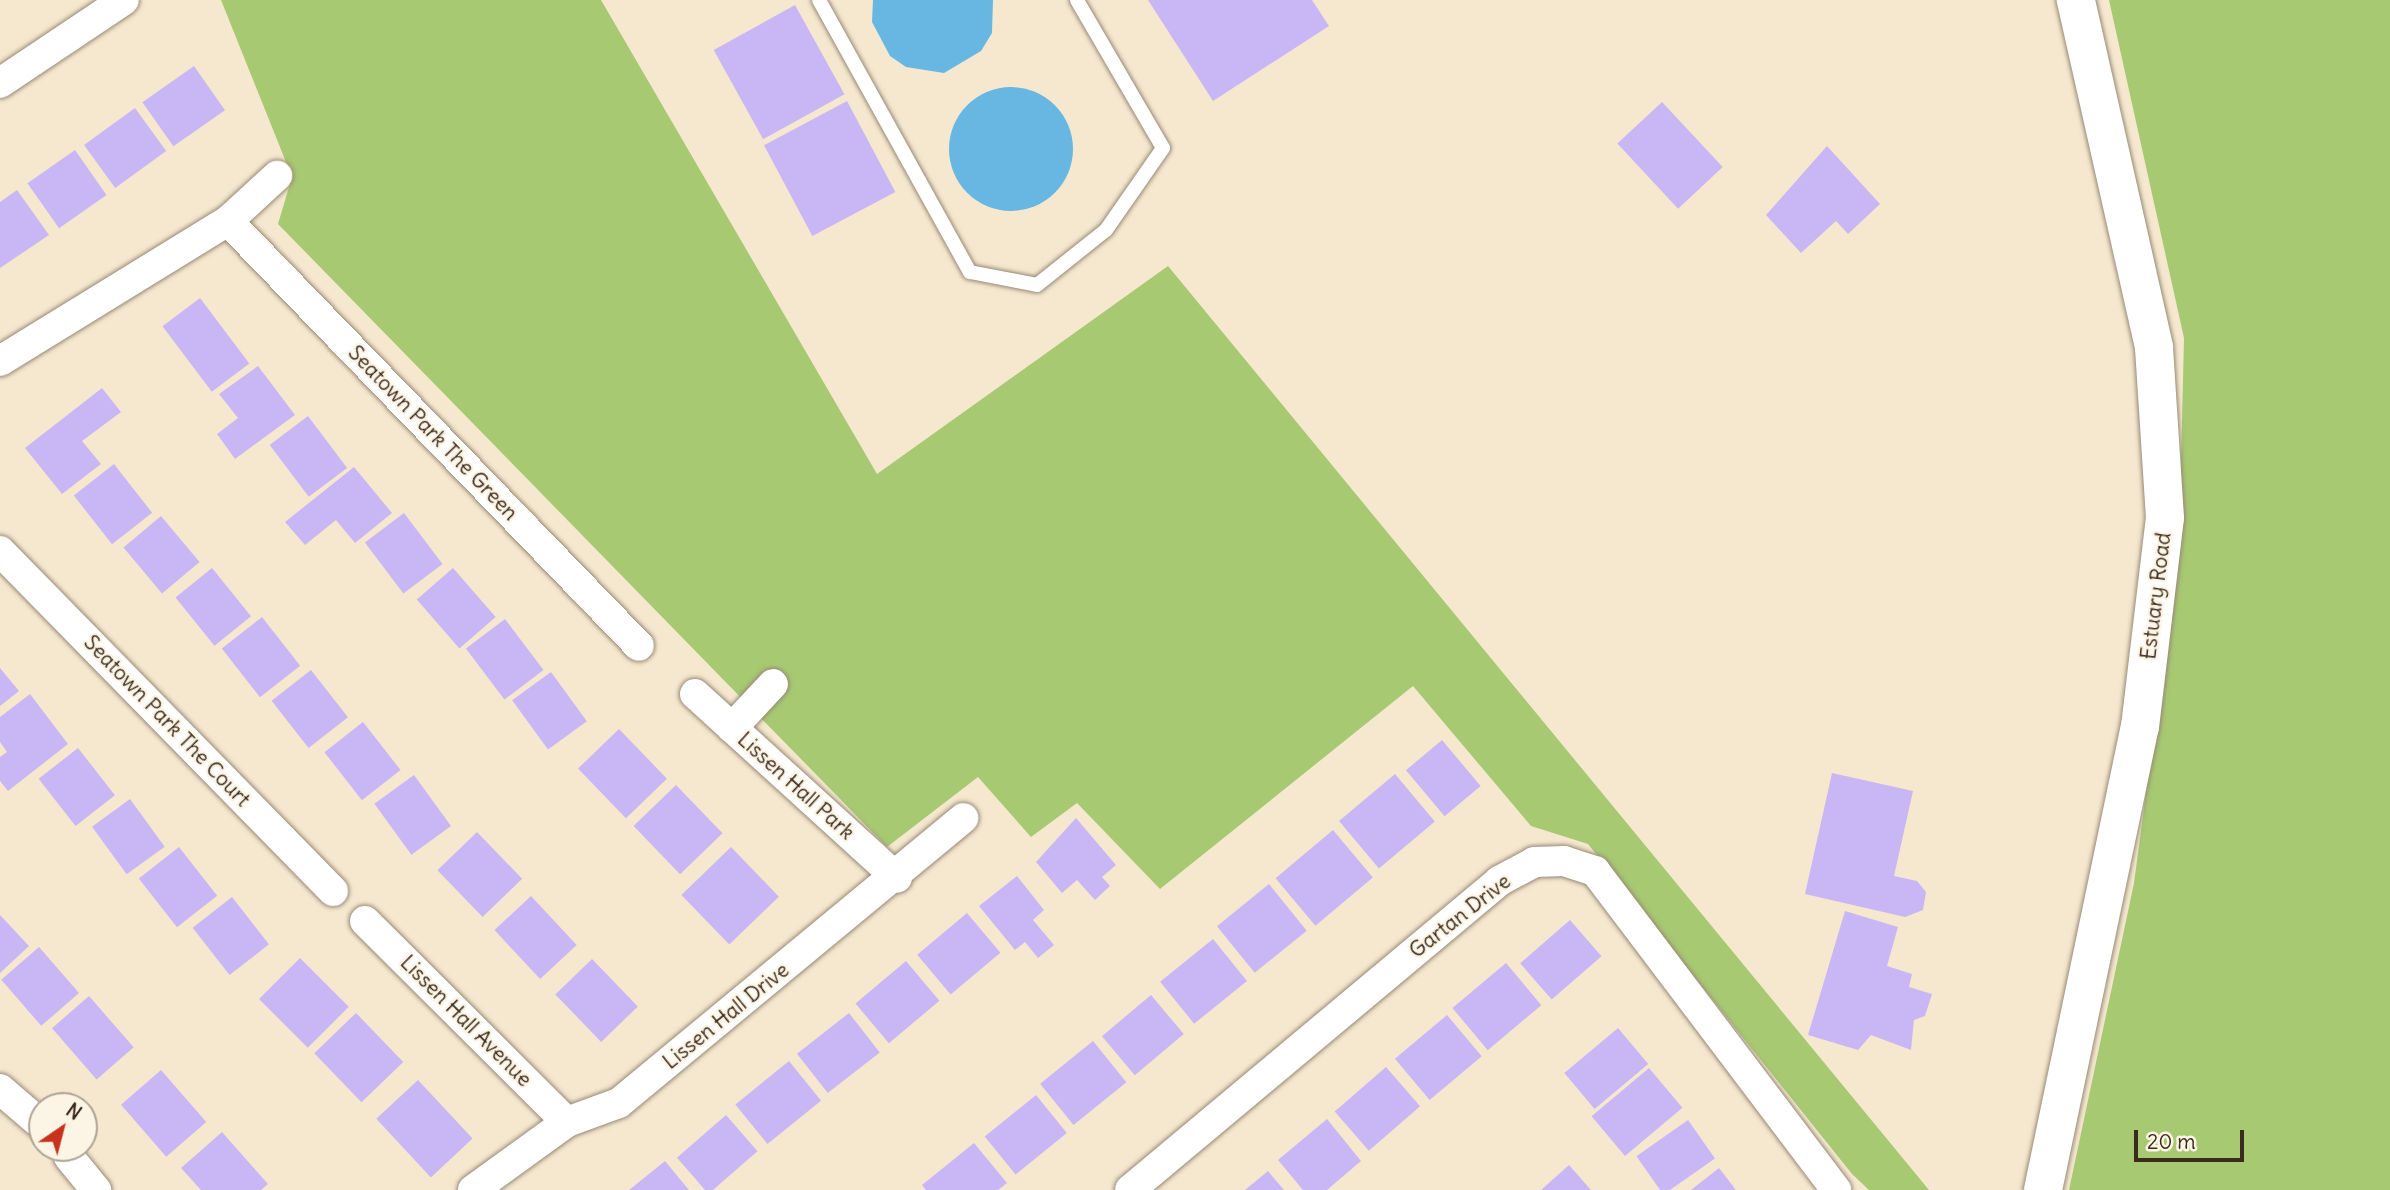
<!DOCTYPE html>
<html>
<head>
<meta charset="utf-8">
<style>
  body { margin:0 }
  #map { position:relative; width:2390px; height:1190px; overflow:hidden; background:#f5e8cf; font-family:Delius,sans-serif }
  div>[style] { position:absolute }
  [style*='--x'] { left:calc(var(--x)*1px); top:calc(var(--y)*1px); width:calc(var(--w)*1px); rotate:calc(var(--a)*1deg) }
  .green>* { inset:0; background:#a7c972 }
  .water>* { inset:0; background:#67b7e2 }
  .round { border-radius:50% }
  .building>* { inset:0; background:#c9b7f5; transform-origin:0 0 }
  .roads { filter:drop-shadow(0 0 2px #988976) drop-shadow(0 0 2px #988976) }
  .lane>* { height:14px; margin:-7px; padding:0 7px; transform-origin:7px; border-radius:7px; background:#fff }
  .street>* { height:30px; margin:-15px; padding:0 15px; transform-origin:15px; border-radius:15px; background:#fff }
  .secondary>* { height:38px; margin:-19px; padding:0 19px; transform-origin:19px; border-radius:19px; background:#fff }
  span { translate:-50% -50%; white-space:nowrap; text-align:center; line-height:1.15; -webkit-text-stroke:5px #fcf5e5; paint-order:stroke }
  .street-label { font-size:21px; color:#3b2a1e }
  .north { position:absolute; left:28px; top:1092px; width:70px; height:70px; box-sizing:border-box; background:#fcf5e5; border:2px solid #afa495; border-radius:50%; rotate:35deg; font-size:19px; font-weight:700; line-height:28px; text-align:center; color:#3b2a1e }
  .north::after { content:''; display:block; margin:auto; width:24px; height:32px; background:#c8321e; clip-path:polygon(50% 0,100% 100%,50% 72%,0 100%) }
  .scale { position:absolute; left:2134px; top:1130px; width:110px; height:32px; box-sizing:border-box; border:4px solid #3b2a1e; border-top:0; padding-left:9px; font-size:21px; line-height:24px; white-space:nowrap; color:#3b2a1e; -webkit-text-stroke:5px #fcf5e5; paint-order:stroke }
</style>
</head>
<body>
<div id="map">
  <div class="green">
    <i style="clip-path:polygon(221px 0,601px 0,877px 474px,1168px 266px,1929px 1190px,1869px 1190px,1852px 1174px,1588px 844px,1531px 826px,1413px 686px,1160px 889px,1077px 803px,1031px 837px,978px 777px,887px 847px,278px 224px,292px 177px)"></i>
    <i style="clip-path:polygon(2109px 0,2390px 0,2390px 1190px,2069px 1190px,2134px 883px,2179px 545px,2184px 338px)"></i>
  </div>
  <div class="water">
    <i style="clip-path:polygon(993px 0,992px 33px,981px 51px,944px 73px,906px 67px,890px 56px,872px 22px,873px 0)"></i>
    <i class="round" style="left:949px;top:87px;width:124px;height:124px"></i>
  </div>
  <div class="building">
    <i style="clip-path:polygon(1148px 0,1312px 0,1329px 26px,1213px 101px)"></i>
    <i style="left:795px;top:5px;width:102px;height:93px;rotate:61deg"></i>
    <i style="left:194px;top:66px;width:54px;height:63px;rotate:55deg"></i>
    <i style="left:847px;top:101px;width:103px;height:94px;rotate:62deg"></i>
    <i style="left:1662px;top:102px;width:89px;height:61px;rotate:47deg"></i>
    <i style="left:135px;top:108px;width:53px;height:63px;rotate:54deg"></i>
    <i style="clip-path:polygon(1827px 146px,1880px 204px,1848px 234px,1836px 221px,1801px 253px,1766px 215px)"></i>
    <i style="left:75px;top:150px;width:55px;height:58px;rotate:55deg"></i>
    <i style="clip-path:polygon(17px 190px,49px 235px,0 268px,0 202px)"></i>
    <i style="left:200px;top:298px;width:82px;height:47px;rotate:53deg"></i>
    <i style="clip-path:polygon(258px 366px,295px 415px,235px 459px,217px 434px,238px 418px,219px 394px)"></i>
    <i style="clip-path:polygon(102px 388px,121px 412px,82px 441px,101px 464px,62px 494px,25px 448px)"></i>
    <i style="left:308px;top:416px;width:65px;height:48px;rotate:53deg"></i>
    <i style="left:114px;top:464px;width:62px;height:51px;rotate:52deg"></i>
    <i style="clip-path:polygon(354px 467px,392px 513px,355px 543px,336px 520px,305px 545px,285px 522px)"></i>
    <i style="left:404px;top:513px;width:64px;height:49px;rotate:53deg"></i>
    <i style="left:161px;top:516px;width:60px;height:49px;rotate:50deg"></i>
    <i style="left:212px;top:568px;width:62px;height:47px;rotate:51deg"></i>
    <i style="left:453px;top:568px;width:65px;height:48px;rotate:49deg"></i>
    <i style="left:262px;top:617px;width:62px;height:51px;rotate:52deg"></i>
    <i style="left:505px;top:619px;width:64px;height:49px;rotate:53deg"></i>
    <i style="clip-path:polygon(0 668px,19px 691px,0 706px)"></i>
    <i style="left:311px;top:670px;width:60px;height:50px;rotate:52deg"></i>
    <i style="left:551px;top:672px;width:61px;height:48px;rotate:54deg"></i>
    <i style="clip-path:polygon(30px 694px,68px 744px,8px 791px,0 781px,0 757px,7px 752px,0 742px,0 717px)"></i>
    <i style="left:363px;top:722px;width:61px;height:49px;rotate:52deg"></i>
    <i style="left:619px;top:729px;width:69px;height:57px;rotate:46deg"></i>
    <i style="left:1442px;top:740px;width:60px;height:47px;rotate:50deg"></i>
    <i style="left:78px;top:748px;width:60px;height:50px;rotate:52deg"></i>
    <i style="clip-path:polygon(1832px 773px,1913px 791px,1894px 876px,1917px 881px,1926px 892px,1923px 910px,1905px 917px,1805px 894px)"></i>
    <i style="left:1395px;top:774px;width:62px;height:73px;rotate:50deg"></i>
    <i style="left:414px;top:775px;width:63px;height:49px;rotate:54deg"></i>
    <i style="left:676px;top:785px;width:67px;height:59px;rotate:46deg"></i>
    <i style="left:130px;top:799px;width:59px;height:47px;rotate:54deg"></i>
    <i style="clip-path:polygon(1076px 818px,1116px 865px,1102px 877px,1110px 886px,1095px 900px,1077px 880px,1062px 893px,1036px 862px)"></i>
    <i style="left:1333px;top:830px;width:62px;height:75px;rotate:50deg"></i>
    <i style="left:477px;top:832px;width:65px;height:55px;rotate:46deg"></i>
    <i style="left:179px;top:847px;width:62px;height:51px;rotate:52deg"></i>
    <i style="left:731px;top:847px;width:69px;height:69px;rotate:46deg"></i>
    <i style="clip-path:polygon(1017px 876px,1044px 910px,1033px 920px,1054px 945px,1038px 958px,1025px 942px,1015px 950px,979px 906px)"></i>
    <i style="left:1269px;top:884px;width:60px;height:67px;rotate:51deg"></i>
    <i style="left:531px;top:896px;width:67px;height:50px;rotate:47deg"></i>
    <i style="left:232px;top:897px;width:60px;height:50px;rotate:52deg"></i>
    <i style="clip-path:polygon(1845px 911px,1898px 927px,1887px 966px,1912px 974px,1909px 987px,1932px 994px,1925px 1016px,1914px 1020px,1911px 1050px,1871px 1035px,1858px 1050px,1808px 1035px)"></i>
    <i style="left:967px;top:913px;width:52px;height:65px;rotate:50deg"></i>
    <i style="clip-path:polygon(0 915px,29px 946px,0 973px)"></i>
    <i style="left:1570px;top:920px;width:48px;height:66px;rotate:49deg"></i>
    <i style="left:1213px;top:939px;width:54px;height:68px;rotate:51deg"></i>
    <i style="left:39px;top:947px;width:61px;height:50px;rotate:49deg"></i>
    <i style="left:300px;top:958px;width:69px;height:58px;rotate:45deg"></i>
    <i style="left:592px;top:959px;width:66px;height:51px;rotate:46deg"></i>
    <i style="left:906px;top:961px;width:52px;height:66px;rotate:50deg"></i>
    <i style="left:1506px;top:963px;width:55px;height:70px;rotate:50deg"></i>
    <i style="left:1151px;top:995px;width:51px;height:64px;rotate:50deg"></i>
    <i style="left:89px;top:996px;width:68px;height:49px;rotate:49deg"></i>
    <i style="left:356px;top:1013px;width:68px;height:58px;rotate:46deg"></i>
    <i style="left:849px;top:1013px;width:50px;height:66px;rotate:52deg"></i>
    <i style="left:1447px;top:1015px;width:54px;height:68px;rotate:50deg"></i>
    <i style="left:1618px;top:1028px;width:47px;height:70px;rotate:50deg"></i>
    <i style="left:1093px;top:1041px;width:53px;height:68px;rotate:51deg"></i>
    <i style="left:789px;top:1061px;width:51px;height:69px;rotate:51deg"></i>
    <i style="left:1386px;top:1067px;width:52px;height:68px;rotate:49deg"></i>
    <i style="left:1649px;top:1068px;width:52px;height:75px;rotate:50deg"></i>
    <i style="left:161px;top:1070px;width:69px;height:53px;rotate:49deg"></i>
    <i style="left:418px;top:1080px;width:80px;height:57px;rotate:47deg"></i>
    <i style="left:1036px;top:1095px;width:49px;height:66px;rotate:51deg"></i>
    <i style="left:726px;top:1115px;width:48px;height:65px;rotate:49deg"></i>
    <i style="clip-path:polygon(1327px 1119px,1361px 1161px,1327px 1190px,1303px 1190px,1278px 1160px)"></i>
    <i style="left:1688px;top:1120px;width:47px;height:63px;rotate:55deg"></i>
    <i style="clip-path:polygon(222px 1132px,268px 1184px,261px 1190px,201px 1190px,181px 1168px)"></i>
    <i style="clip-path:polygon(974px 1143px,1007px 1183px,998px 1190px,926px 1190px,922px 1185px)"></i>
    <i style="clip-path:polygon(665px 1161px,689px 1190px,629px 1190px,639px 1182px)"></i>
    <i style="clip-path:polygon(1569px 1165px,1591px 1190px,1541px 1190px)"></i>
    <i style="clip-path:polygon(1719px 1168px,1736px 1190px,1691px 1190px)"></i>
    <i style="clip-path:polygon(1268px 1171px,1284px 1190px,1245px 1190px)"></i>
  </div>
  <div class="roads">
    <div class="lane">
      <i style="--x:819;--y:0;--w:311;--a:61"></i>
      <i style="--x:970;--y:272;--w:68;--a:11"></i>
      <i style="--x:1037;--y:285;--w:88;--a:-38.6"></i>
      <i style="--x:1106;--y:230;--w:100;--a:-55.2"></i>
      <i style="--x:1163;--y:148;--w:171;--a:-120.2"></i>
    </div>
    <div class="street">
      <i style="--x:0;--y:83;--w:149;--a:-33.8"></i>
      <i style="--x:228;--y:221;--w:591;--a:45.96"></i>
      <i style="--x:0;--y:361;--w:268;--a:-31.6"></i>
      <i style="--x:228;--y:221;--w:67;--a:-42.6"></i>
      <i style="--x:0;--y:551;--w:476;--a:45.6"></i>
      <i style="--x:695;--y:694;--w:273;--a:42.3"></i>
      <i style="--x:732;--y:728;--w:60;--a:-47"></i>
      <i style="--x:365;--y:921;--w:285;--a:44.9"></i>
      <i style="--x:0;--y:1089;--w:55;--a:40.6"></i>
      <i style="--x:69;--y:1157;--w:43;--a:50.7"></i>
      <i style="--x:473;--y:1190;--w:116;--a:-35.9"></i>
      <i style="--x:567;--y:1122;--w:55;--a:-20.1"></i>
      <i style="--x:619;--y:1103;--w:447;--a:-39.6"></i>
      <i style="--x:1130;--y:1190;--w:481;--a:-39.9"></i>
      <i style="--x:1499;--y:881;--w:40;--a:-28"></i>
      <i style="--x:1534;--y:862;--w:30;--a:-2"></i>
      <i style="--x:1564;--y:861;--w:33;--a:18"></i>
      <i style="--x:1595;--y:871;--w:400;--a:52.9"></i>
    </div>
    <div class="secondary">
      <i style="--x:2043;--y:1190;--w:473;--a:-78.2"></i>
      <i style="--x:2140;--y:727;--w:210;--a:-83.2"></i>
      <i style="--x:2165;--y:518;--w:171;--a:-93.7"></i>
      <i style="--x:2154;--y:347;--w:356;--a:-102.7"></i>
    </div>
  </div>
  <div class="street-label">
    <span style="left:433px;top:433px;rotate:46deg">Seatown Park The Green</span>
    <span style="left:2156px;top:596px;rotate:-83deg">Estuary Road</span>
    <span style="left:167px;top:721px;rotate:46deg">Seatown Park The Court</span>
    <span style="left:796px;top:786px;rotate:42deg">Lissen Hall Park</span>
    <span style="left:1460px;top:916px;rotate:-38deg">Gartan Drive</span>
    <span style="left:726px;top:1016px;rotate:-39deg">Lissen Hall Drive</span>
    <span style="left:466px;top:1021px;rotate:45deg">Lissen Hall Avenue</span>
  </div>
  <div class="north">N</div>
  <div class="scale">20 m</div>
</div>
</body>
</html>
